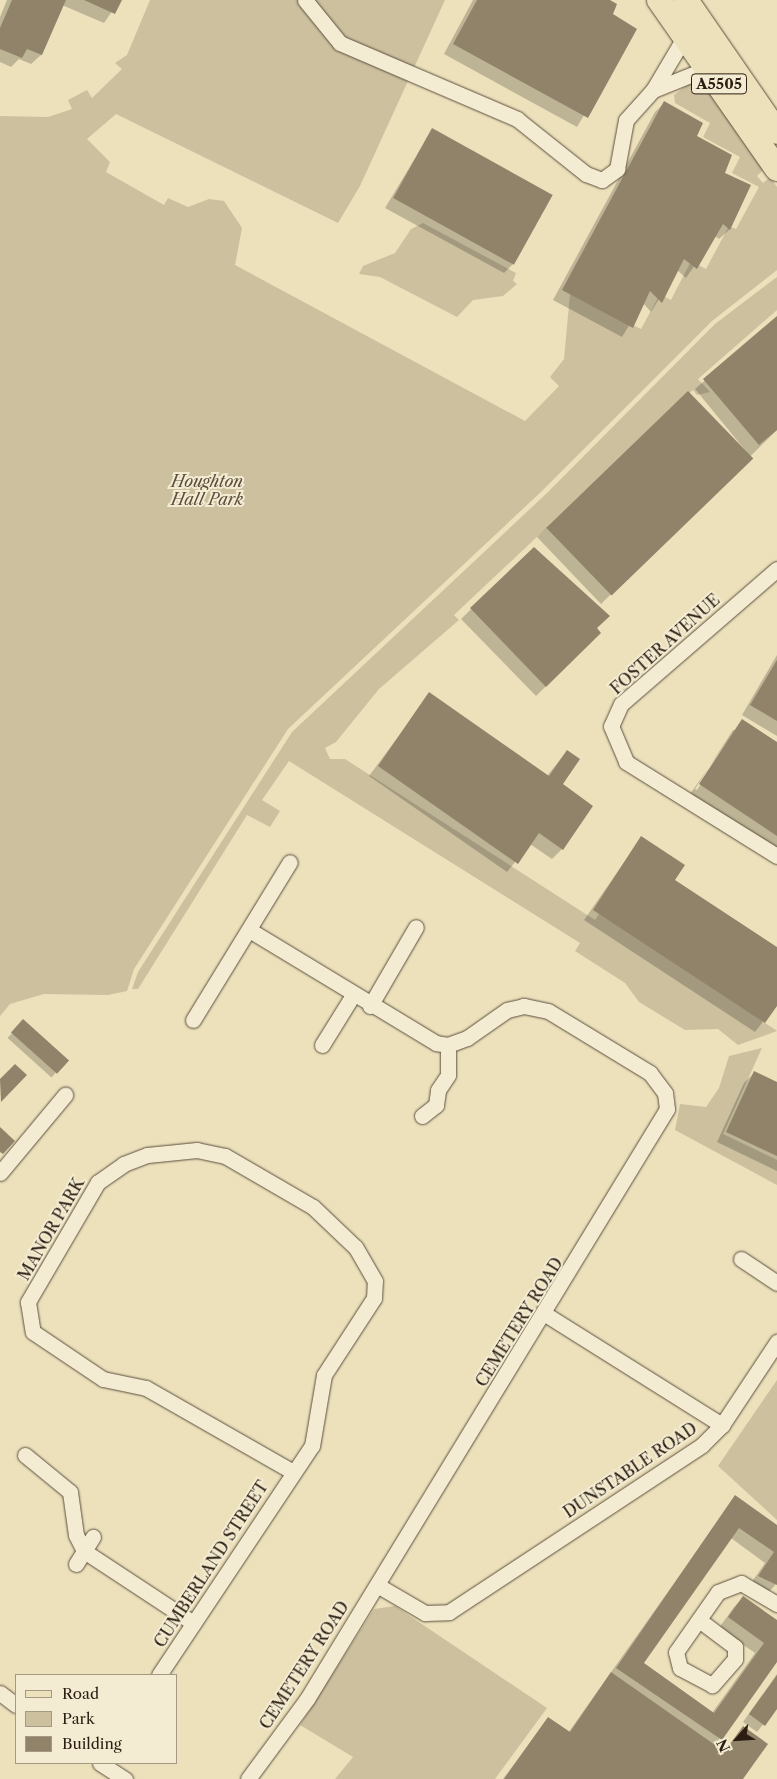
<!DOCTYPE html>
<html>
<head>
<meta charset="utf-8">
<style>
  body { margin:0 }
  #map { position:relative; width:777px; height:1779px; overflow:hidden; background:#ede1bc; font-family:"Libre Caslon Text",serif }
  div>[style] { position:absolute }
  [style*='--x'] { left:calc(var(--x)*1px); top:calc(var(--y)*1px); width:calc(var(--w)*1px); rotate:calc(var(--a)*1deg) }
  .green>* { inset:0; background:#ccc09f }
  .shadow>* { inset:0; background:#0003; transform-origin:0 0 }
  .building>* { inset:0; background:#90836a; transform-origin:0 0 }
  .roads { filter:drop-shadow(0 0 1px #5c4e3c) drop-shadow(0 0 1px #5c4e3c) }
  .minor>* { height:15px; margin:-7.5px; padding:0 7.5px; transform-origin:7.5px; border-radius:7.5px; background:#f3ecd3 }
  .primary>* { height:24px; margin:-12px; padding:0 12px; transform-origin:12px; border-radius:12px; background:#ede1bc }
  span { translate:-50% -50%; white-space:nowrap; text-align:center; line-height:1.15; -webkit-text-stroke:4px #f3ecd3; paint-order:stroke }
  .shield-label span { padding:1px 4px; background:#f3ecd3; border:1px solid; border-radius:4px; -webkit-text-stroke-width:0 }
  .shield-label { font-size:15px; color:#2b1d11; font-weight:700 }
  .park-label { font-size:16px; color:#5b4e3c; font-style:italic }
  .street-label { font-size:16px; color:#2b1d11 }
  .legend { position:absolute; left:15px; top:1674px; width:162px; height:90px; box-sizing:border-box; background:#f3ecd3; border:1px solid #a39985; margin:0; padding:6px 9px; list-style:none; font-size:15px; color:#2b1d11 }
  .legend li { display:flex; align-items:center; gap:10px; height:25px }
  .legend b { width:25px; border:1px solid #a39985 }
  .north { position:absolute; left:712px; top:1714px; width:50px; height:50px; -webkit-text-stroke:4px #f3ecd3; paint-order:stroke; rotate:244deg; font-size:14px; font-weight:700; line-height:20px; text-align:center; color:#2b1d11 }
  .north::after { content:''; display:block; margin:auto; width:18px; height:22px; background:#2b1d11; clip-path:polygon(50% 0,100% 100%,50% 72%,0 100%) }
</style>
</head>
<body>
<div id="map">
  <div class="green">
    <i style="clip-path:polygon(150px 0,445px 0,360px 186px,338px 223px,116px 114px,87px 139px,110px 162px,106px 172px,164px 205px,168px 198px,188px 207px,209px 199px,224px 201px,242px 228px,235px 265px,525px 421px,559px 386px,550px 377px,564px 359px,570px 294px,641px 329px,660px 294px,671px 300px,691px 261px,706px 269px,729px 226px,736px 229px,759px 187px,732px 173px,740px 157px,703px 137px,710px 123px,675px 103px,674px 95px,691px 82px,707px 87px,764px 169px,757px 176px,763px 183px,770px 177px,777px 187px,777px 270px,712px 321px,543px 490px,288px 729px,134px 969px,127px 991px,108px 995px,44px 994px,10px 1004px,0 1016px,0 116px,48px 117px,72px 109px,68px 100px,87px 90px,92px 98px,122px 69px,115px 63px,127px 55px)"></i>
    <i style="clip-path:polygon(423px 223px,516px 273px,513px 281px,517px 284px,503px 296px,473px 300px,457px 317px,380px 277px,359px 274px,363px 266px,395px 253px,411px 229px)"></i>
    <i style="clip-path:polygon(777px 277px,777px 310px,698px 379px,710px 392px,697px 395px,693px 390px,454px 615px,459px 620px,379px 689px,336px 742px,325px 748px,330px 759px,345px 759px,595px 920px,601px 911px,777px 1031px,738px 1045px,718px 1029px,685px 1030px,639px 1002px,625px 983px,575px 951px,580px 943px,289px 761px,262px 800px,280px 811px,270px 827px,247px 815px,138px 989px,132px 989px,138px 972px,292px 732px,547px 493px,715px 324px)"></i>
    <i style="clip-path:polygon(762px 1048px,723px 1134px,777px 1160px,777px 1185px,675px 1130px,680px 1104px,706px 1107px,719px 1088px,729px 1056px)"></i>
    <i style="clip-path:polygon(777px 1380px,777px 1520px,718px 1466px)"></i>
    <i style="clip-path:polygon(395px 1606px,547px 1708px,495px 1779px,335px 1779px,353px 1757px,300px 1725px,374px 1609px)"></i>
  </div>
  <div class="shadow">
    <i style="clip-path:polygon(7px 0,120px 0,104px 23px,62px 5px,41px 55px,31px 64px,19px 59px,11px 67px,0 62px,0 17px)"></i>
    <i style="clip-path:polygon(473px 0,608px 0,612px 15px,635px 29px,577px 127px,444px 54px)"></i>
    <i style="clip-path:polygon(665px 102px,723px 173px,750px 185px,729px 230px,719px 239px,715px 236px,686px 278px,677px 270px,651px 312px,643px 303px,622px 337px,553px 300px,655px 112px)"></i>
    <i style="clip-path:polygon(432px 130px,514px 263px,504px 273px,385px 208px)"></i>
    <i style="clip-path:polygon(777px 318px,777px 430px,601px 604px,537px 537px,547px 527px,745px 450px,695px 389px)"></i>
    <i style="clip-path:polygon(534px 548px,608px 616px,595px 629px,600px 633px,536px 696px,461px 619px)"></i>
    <i style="clip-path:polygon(777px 655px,777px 736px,742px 715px)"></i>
    <i style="clip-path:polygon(430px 694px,547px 776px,567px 751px,561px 785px,562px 849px,552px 859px,530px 844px,507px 872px,369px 776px)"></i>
    <i style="clip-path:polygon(evenodd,742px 721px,777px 744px,777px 852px,690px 794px,742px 721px,733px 730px,736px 730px,697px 790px,695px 789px,733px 730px)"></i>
    <i style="clip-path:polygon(641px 838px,673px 881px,777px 949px,777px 1003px,755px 1032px,584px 920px)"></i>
    <i style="left:23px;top:1021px;width:59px;height:23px;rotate:42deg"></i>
    <i style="clip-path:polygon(754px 1073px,777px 1084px,777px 1171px,717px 1142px,744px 1083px)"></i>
    <i style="clip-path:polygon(735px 1497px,777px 1527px,777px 1583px,764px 1597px,749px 1586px,765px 1563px,731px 1538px,642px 1663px,712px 1713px,755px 1653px,719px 1628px,734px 1607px,743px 1598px,777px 1622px,777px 1659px,714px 1746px,723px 1752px,743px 1727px,742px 1779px,503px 1779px,548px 1718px,568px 1733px)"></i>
    <i style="clip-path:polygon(777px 1674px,777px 1707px,757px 1732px,743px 1722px)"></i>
  </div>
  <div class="building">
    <i style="clip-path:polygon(12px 0,66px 0,42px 55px,27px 49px,22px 58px,0 49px,0 28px)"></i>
    <i style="clip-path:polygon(84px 0,122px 0,115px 14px)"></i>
    <i style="clip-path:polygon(477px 0,610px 0,617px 4px,613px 14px,637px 29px,588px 118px,453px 44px)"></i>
    <i style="clip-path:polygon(664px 101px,703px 123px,697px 136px,732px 155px,725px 173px,751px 185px,730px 230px,723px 224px,697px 269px,684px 259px,662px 303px,650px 291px,633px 328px,562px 290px)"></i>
    <i style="left:432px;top:128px;width:138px;height:80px;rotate:29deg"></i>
    <i style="clip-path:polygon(777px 316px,777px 430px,759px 445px,703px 379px)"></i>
    <i style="left:688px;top:391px;width:94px;height:197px;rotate:46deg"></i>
    <i style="clip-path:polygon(534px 547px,610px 616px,597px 628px,601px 633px,546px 687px,470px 608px)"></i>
    <i style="clip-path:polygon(777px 660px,777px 721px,750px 705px)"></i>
    <i style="clip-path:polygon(429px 692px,549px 776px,567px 750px,580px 759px,563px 784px,593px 806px,563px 850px,539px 833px,518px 864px,378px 766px)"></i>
    <i style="clip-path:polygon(742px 719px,777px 742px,777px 836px,699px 784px)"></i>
    <i style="clip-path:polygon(641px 836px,685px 865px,675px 880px,777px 947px,777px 1006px,765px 1023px,593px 910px)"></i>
    <i style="left:23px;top:1019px;width:62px;height:18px;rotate:42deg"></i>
    <i style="clip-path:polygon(15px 1064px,27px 1075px,1px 1102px,0 1079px)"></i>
    <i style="clip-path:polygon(754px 1071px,777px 1082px,777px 1156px,726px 1132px)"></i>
    <i style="clip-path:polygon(0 1127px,15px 1141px,3px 1154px,0 1152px)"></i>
    <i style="clip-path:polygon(735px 1495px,777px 1525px,777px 1585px,758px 1576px,774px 1552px,739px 1528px,644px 1663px,714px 1713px,764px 1643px,728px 1617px,743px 1596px,777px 1620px,777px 1662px,722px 1740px,616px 1668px)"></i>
    <i style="clip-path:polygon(611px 1672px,725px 1752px,743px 1726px,768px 1744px,743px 1779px,504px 1779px,548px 1717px,570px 1732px)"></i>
    <i style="clip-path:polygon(777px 1675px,777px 1709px,765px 1726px,749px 1714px)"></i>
  </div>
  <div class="roads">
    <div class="minor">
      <i style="--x:305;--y:0;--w:55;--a:50.9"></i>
      <i style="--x:340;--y:43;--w:193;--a:23.2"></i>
      <i style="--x:517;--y:119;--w:88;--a:38.6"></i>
      <i style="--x:586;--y:174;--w:17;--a:21"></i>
      <i style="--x:602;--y:180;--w:19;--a:-36"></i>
      <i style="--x:617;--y:169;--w:50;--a:-79.6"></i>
      <i style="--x:626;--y:120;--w:40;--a:-48"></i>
      <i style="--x:653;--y:90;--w:63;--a:-59.3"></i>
      <i style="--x:653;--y:90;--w:59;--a:-21.8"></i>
      <i style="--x:777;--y:569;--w:206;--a:139.1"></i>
      <i style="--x:621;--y:704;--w:24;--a:114"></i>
      <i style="--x:611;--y:726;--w:39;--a:67"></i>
      <i style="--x:626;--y:762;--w:178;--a:31.9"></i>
      <i style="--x:370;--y:1006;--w:91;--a:-59.8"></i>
      <i style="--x:193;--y:1020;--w:185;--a:-58.5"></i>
      <i style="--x:322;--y:1045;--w:59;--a:-58.2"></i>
      <i style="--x:422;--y:1116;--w:18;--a:-38"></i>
      <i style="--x:436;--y:1105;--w:15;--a:-82"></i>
      <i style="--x:438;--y:1090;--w:18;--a:-56"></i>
      <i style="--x:448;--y:1075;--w:30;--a:-90"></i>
      <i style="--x:0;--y:1173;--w:102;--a:-50.2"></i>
      <i style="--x:741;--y:1259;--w:43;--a:33.7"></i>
      <i style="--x:545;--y:1314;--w:209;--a:32.1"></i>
      <i style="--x:25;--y:1455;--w:58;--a:39.4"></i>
      <i style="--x:70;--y:1492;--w:43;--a:82.1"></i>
      <i style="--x:76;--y:1535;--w:18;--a:63"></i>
      <i style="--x:84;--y:1551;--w:131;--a:33.4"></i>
      <i style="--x:76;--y:1564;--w:32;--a:-58"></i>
      <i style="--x:377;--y:1585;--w:56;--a:30.3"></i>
      <i style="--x:425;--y:1613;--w:24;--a:-2"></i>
      <i style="--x:449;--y:1612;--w:303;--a:-33.4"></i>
      <i style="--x:702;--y:1445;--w:28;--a:-45"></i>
      <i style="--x:722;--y:1425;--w:100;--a:-56.5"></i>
      <i style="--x:699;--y:1620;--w:45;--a:36.9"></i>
      <i style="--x:735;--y:1647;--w:12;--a:90"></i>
      <i style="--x:735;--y:1659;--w:35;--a:131"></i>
      <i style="--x:712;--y:1685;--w:36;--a:-152"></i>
      <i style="--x:680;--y:1668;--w:16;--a:-104"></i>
      <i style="--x:676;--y:1652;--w:73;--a:-55"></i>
      <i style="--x:718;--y:1592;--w:25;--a:-21"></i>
      <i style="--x:741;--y:1583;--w:42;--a:30.3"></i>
      <i style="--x:159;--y:1675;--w:275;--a:-56.3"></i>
      <i style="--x:312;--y:1446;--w:72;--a:-80.4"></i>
      <i style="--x:324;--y:1375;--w:92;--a:-57"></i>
      <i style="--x:374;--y:1298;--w:17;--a:-87"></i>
      <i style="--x:375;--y:1281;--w:39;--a:-120"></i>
      <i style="--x:355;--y:1247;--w:58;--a:-136.4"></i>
      <i style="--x:313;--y:1207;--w:102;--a:-149.9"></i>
      <i style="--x:225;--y:1156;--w:29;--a:-168"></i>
      <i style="--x:197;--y:1150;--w:50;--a:174.3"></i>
      <i style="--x:147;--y:1155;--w:25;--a:159"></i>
      <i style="--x:124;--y:1164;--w:32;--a:145"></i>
      <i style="--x:98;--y:1182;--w:139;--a:120.3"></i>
      <i style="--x:28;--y:1302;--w:30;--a:81"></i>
      <i style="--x:33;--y:1332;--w:84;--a:33.9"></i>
      <i style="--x:103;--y:1379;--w:44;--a:11.8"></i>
      <i style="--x:146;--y:1388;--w:169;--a:29.7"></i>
      <i style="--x:0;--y:1693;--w:20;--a:37"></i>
      <i style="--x:100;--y:1763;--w:30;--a:33"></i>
      <i style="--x:248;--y:1779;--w:99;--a:-53.6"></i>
      <i style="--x:307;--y:1699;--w:691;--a:-58.61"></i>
      <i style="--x:667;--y:1109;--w:16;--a:-97"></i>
      <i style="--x:665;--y:1093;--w:25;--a:-127"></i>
      <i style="--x:650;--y:1073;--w:119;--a:-148.7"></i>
      <i style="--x:548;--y:1011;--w:25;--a:-168"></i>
      <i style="--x:524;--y:1006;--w:17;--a:167"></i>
      <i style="--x:507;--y:1010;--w:49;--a:145"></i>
      <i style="--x:467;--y:1038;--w:20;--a:160"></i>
      <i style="--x:448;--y:1045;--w:12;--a:-171"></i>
      <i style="--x:436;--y:1043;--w:216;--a:-148.8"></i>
    </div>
    <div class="primary">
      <i style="--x:659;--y:0;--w:206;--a:55.1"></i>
      <i style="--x:686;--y:0;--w:160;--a:55.4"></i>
    </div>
  </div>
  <div class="shield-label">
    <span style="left:719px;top:84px">A5505</span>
  </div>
  <div class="park-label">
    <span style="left:207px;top:490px">Houghton<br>Hall Park</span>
  </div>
  <div class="street-label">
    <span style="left:665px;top:644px;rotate:-42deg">FOSTER AVENUE</span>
    <span style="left:51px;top:1229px;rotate:-60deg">MANOR PARK</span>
    <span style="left:519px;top:1322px;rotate:-58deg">CEMETERY ROAD</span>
    <span style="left:630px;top:1470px;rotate:-34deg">DUNSTABLE ROAD</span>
    <span style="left:211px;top:1564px;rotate:-57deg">CUMBERLAND STREET</span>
    <span style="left:304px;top:1665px;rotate:-57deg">CEMETERY ROAD</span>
  </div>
  <ul class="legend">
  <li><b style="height:6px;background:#ede1bc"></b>Road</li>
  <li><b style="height:14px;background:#ccc09f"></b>Park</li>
  <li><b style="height:14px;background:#90836a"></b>Building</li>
  </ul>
  <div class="north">N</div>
</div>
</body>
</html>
